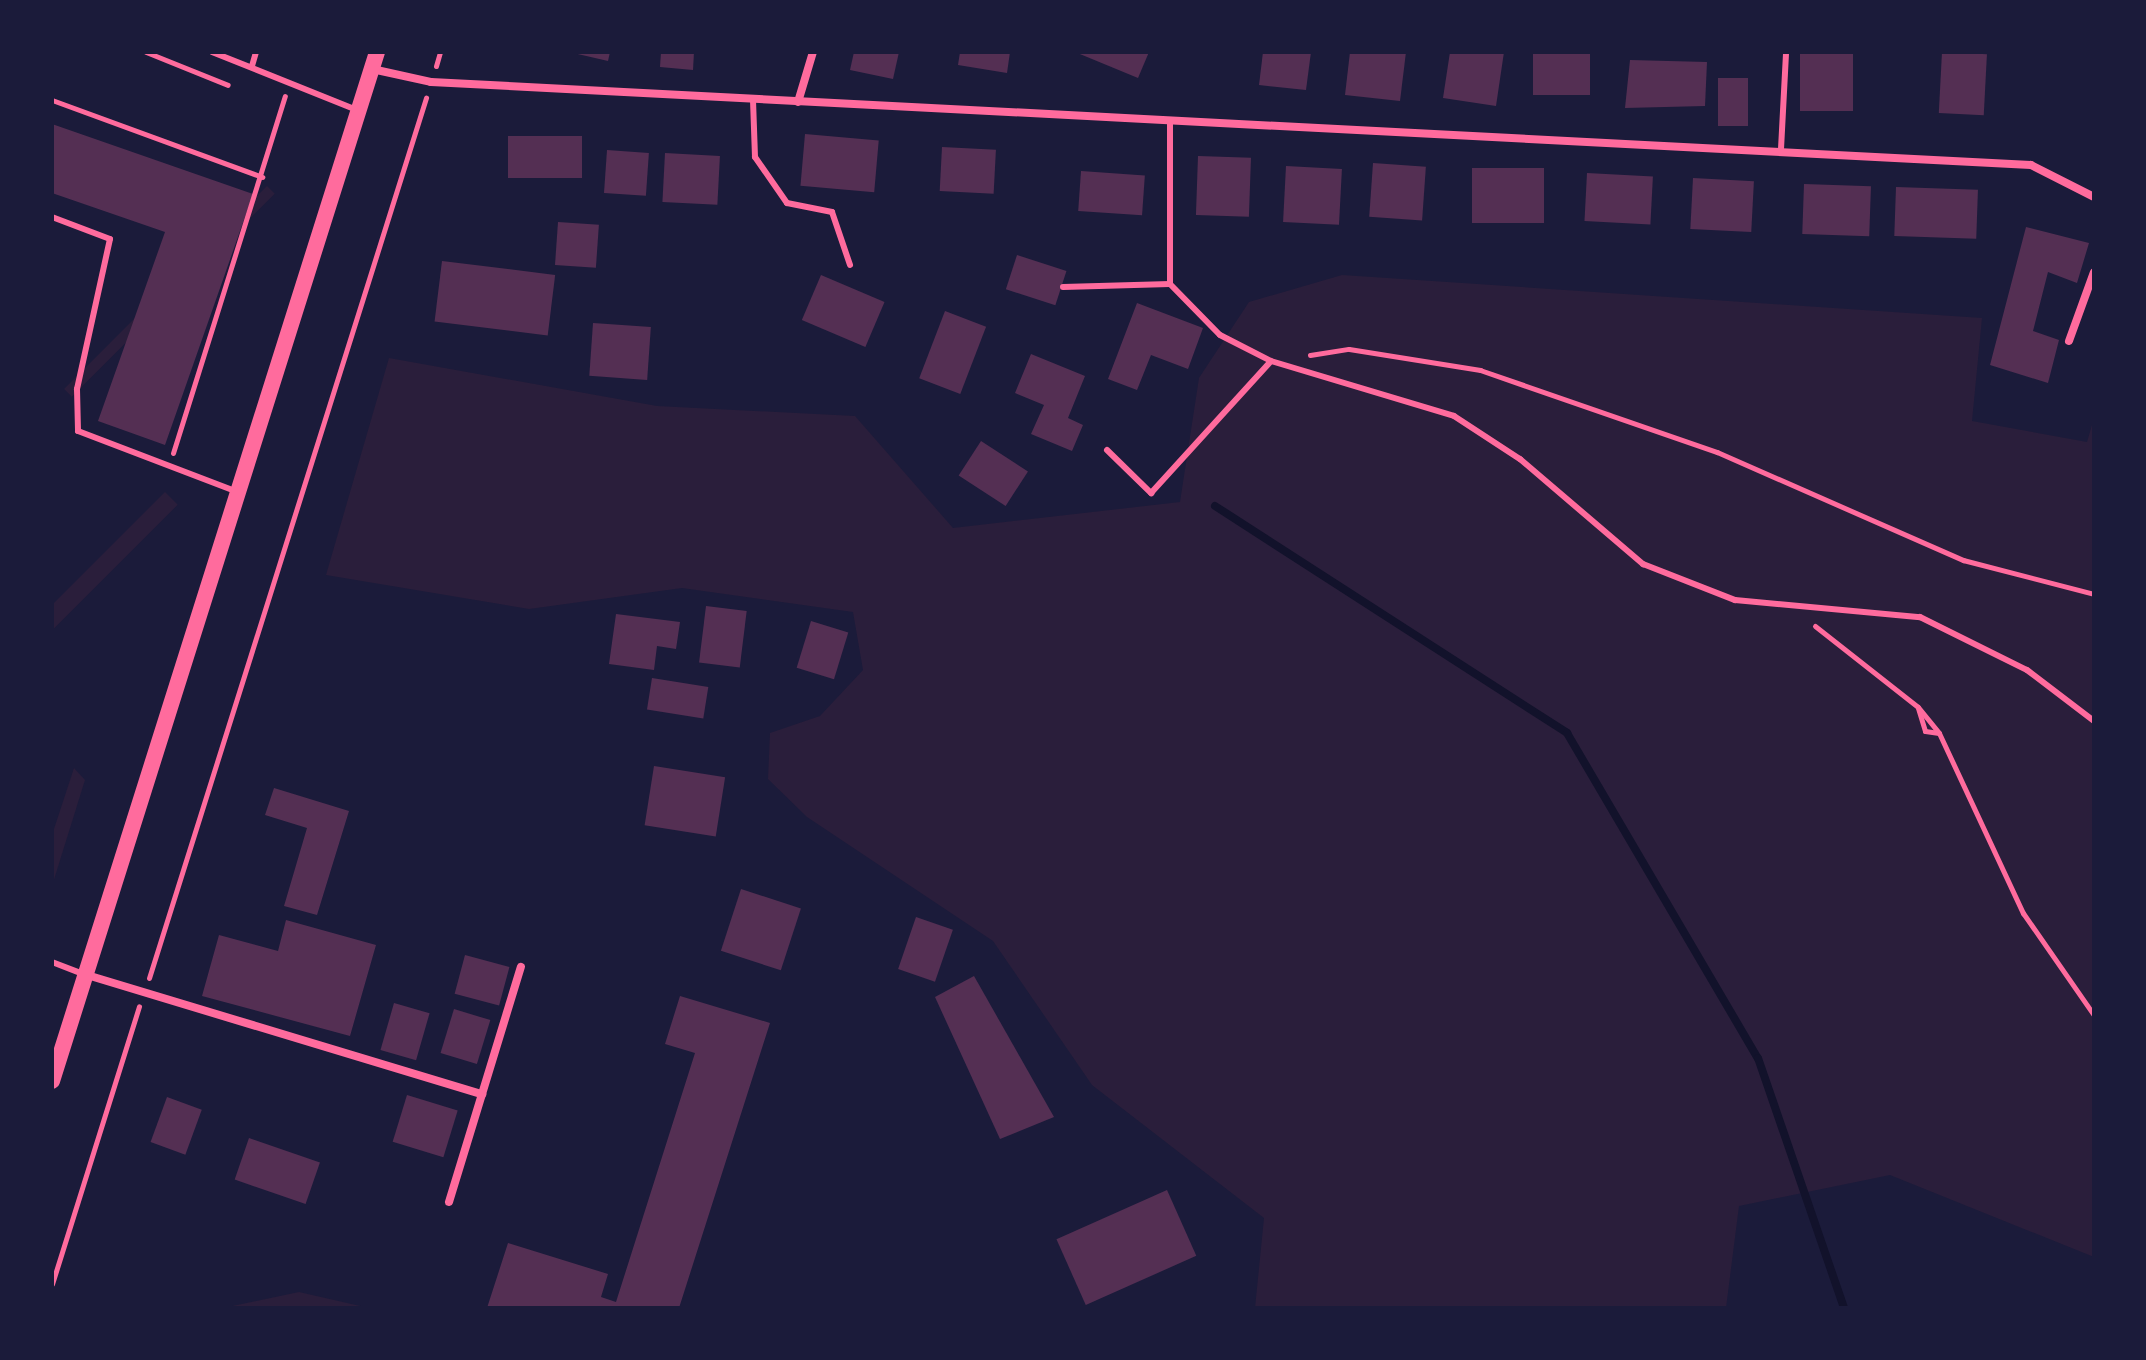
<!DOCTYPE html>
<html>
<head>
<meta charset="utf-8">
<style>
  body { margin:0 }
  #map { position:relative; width:2146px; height:1360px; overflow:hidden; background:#1b1b3a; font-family:"IBM Plex Sans",sans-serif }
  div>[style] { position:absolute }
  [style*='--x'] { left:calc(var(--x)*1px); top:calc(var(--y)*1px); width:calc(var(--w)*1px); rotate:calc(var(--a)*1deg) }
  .green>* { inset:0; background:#2a1e3b; transform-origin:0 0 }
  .stream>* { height:8px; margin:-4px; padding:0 4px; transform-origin:4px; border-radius:4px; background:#12122b }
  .building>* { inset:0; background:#542f53; transform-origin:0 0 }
  .path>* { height:5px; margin:-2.5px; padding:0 2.5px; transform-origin:2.5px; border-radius:2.5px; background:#ff6b9d }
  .service>* { height:6px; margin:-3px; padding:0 3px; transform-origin:3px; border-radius:3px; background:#ff6b9d }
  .minor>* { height:8px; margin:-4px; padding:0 4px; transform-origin:4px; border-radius:4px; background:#ff6b9d }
  .secondary>* { height:16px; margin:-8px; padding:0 8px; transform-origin:8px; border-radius:8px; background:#ff6b9d }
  span { translate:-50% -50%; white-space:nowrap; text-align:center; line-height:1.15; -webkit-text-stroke:6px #1b1b3a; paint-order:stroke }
  .frame { position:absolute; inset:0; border:54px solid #1b1b3a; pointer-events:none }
</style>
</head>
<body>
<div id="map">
  <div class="green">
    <i style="left:267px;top:186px;width:11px;height:287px;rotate:45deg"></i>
    <i style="clip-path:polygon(1342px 275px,1982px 318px,1972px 421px,2087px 442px,2094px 418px,2094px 1257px,1890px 1175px,1739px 1206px,1726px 1308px,1255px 1308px,1264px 1218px,1092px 1085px,993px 941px,807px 817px,768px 779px,770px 733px,820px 716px,863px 670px,853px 612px,682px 588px,529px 609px,326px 575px,389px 358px,657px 406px,855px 416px,953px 528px,1180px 502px,1199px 378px,1249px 302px)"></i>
    <i style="left:165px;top:492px;width:18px;height:252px;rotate:45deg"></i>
    <i style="clip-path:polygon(74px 768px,85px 780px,52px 886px,52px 835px)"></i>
    <i style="clip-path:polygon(299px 1292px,369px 1308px,223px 1308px)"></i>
  </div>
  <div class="stream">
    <i style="--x:1215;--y:506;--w:419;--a:32.8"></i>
    <i style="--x:1567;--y:733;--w:377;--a:59.6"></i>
    <i style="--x:1758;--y:1058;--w:264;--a:71"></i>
  </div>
  <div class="building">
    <i style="clip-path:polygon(569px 52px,610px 52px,608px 61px)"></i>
    <i style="clip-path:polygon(661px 52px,694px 52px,693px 70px,660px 67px)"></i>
    <i style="clip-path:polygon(854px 52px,899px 52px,893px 79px,850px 70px)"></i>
    <i style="clip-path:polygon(960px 52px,1010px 52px,1007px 73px,958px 65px)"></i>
    <i style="clip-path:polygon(1075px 52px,1149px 52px,1138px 78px)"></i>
    <i style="clip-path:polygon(1263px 52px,1311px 52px,1306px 90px,1259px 85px)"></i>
    <i style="clip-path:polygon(1350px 52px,1406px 52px,1400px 101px,1345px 95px)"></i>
    <i style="clip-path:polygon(1450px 52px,1504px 52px,1496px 106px,1443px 98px)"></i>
    <i style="left:1533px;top:52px;width:57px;height:43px"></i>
    <i style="left:1800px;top:52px;width:53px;height:59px"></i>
    <i style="left:1942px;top:52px;width:45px;height:61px;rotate:3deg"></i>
    <i style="clip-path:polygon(1630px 60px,1707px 62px,1705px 106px,1625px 108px)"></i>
    <i style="left:1718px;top:78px;width:30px;height:48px"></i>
    <i style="clip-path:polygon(52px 124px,253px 194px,165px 445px,98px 421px,165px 232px,52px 193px)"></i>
    <i style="left:805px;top:134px;width:74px;height:52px;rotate:5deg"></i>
    <i style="left:582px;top:136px;width:42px;height:74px;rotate:90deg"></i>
    <i style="left:942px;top:147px;width:54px;height:44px;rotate:3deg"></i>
    <i style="left:607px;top:150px;width:42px;height:43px;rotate:4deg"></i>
    <i style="left:665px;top:153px;width:55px;height:49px;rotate:3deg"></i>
    <i style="left:1198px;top:156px;width:53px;height:59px;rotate:2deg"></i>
    <i style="left:1373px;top:163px;width:53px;height:54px;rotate:4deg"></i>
    <i style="left:1286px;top:166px;width:56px;height:56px;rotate:3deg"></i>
    <i style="left:1472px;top:168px;width:72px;height:55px"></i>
    <i style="left:1081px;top:171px;width:64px;height:40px;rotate:4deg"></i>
    <i style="left:1587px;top:173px;width:66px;height:48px;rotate:3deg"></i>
    <i style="left:1693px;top:178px;width:61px;height:51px;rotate:3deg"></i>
    <i style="left:1804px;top:184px;width:67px;height:50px;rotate:2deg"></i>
    <i style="left:1896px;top:187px;width:82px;height:49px;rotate:2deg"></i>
    <i style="left:558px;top:222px;width:41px;height:43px;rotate:4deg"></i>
    <i style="clip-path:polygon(2026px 227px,2089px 243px,2077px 283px,2048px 272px,2033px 331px,2059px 340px,2048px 383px,1990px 365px)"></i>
    <i style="left:1017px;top:255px;width:52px;height:36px;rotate:18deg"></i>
    <i style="left:442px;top:261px;width:114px;height:61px;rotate:7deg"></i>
    <i style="left:821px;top:275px;width:69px;height:49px;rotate:23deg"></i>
    <i style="clip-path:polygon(1137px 303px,1203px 328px,1188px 369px,1151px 355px,1137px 390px,1108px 379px)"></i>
    <i style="left:945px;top:311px;width:44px;height:72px;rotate:21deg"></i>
    <i style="left:593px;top:323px;width:58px;height:53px;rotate:4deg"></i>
    <i style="clip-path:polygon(1031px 354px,1085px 376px,1068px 418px,1083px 425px,1072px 451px,1031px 434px,1044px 405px,1015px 393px)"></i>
    <i style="left:981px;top:441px;width:56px;height:41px;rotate:33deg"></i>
    <i style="left:706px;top:606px;width:41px;height:57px;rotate:7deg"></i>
    <i style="clip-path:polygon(616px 614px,680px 622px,676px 649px,657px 646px,654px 670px,609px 664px)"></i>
    <i style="left:811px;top:621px;width:39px;height:49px;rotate:17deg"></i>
    <i style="left:652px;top:678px;width:57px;height:32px;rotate:9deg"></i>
    <i style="left:654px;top:766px;width:72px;height:60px;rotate:9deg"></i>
    <i style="clip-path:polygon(274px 788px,349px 811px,317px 915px,284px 906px,307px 828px,265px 815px)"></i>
    <i style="left:741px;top:889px;width:63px;height:65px;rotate:18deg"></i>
    <i style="left:916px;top:917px;width:39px;height:55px;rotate:19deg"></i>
    <i style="clip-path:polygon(286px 920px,376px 945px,350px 1036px,202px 996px,219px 935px,278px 951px)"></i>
    <i style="left:465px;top:955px;width:46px;height:40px;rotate:15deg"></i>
    <i style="clip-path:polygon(974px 976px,1054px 1117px,1000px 1139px,935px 997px)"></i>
    <i style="clip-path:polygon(680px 996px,770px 1023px,679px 1308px,487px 1308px,508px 1243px,608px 1274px,601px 1297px,616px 1302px,695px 1053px,665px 1044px)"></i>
    <i style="left:394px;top:1003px;width:37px;height:49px;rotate:16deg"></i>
    <i style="left:454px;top:1009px;width:38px;height:46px;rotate:17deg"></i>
    <i style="left:407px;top:1095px;width:53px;height:49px;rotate:17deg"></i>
    <i style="left:167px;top:1097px;width:37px;height:48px;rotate:20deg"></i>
    <i style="left:249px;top:1138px;width:75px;height:44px;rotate:19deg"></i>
    <i style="left:1167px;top:1190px;width:72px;height:121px;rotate:66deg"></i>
  </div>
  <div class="path">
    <i style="--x:146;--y:52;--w:88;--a:21.9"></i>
    <i style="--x:436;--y:66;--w:15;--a:-74"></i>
    <i style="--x:52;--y:100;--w:224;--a:20.1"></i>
    <i style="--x:1310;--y:355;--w:39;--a:-9"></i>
    <i style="--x:1349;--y:349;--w:133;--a:9.1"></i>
    <i style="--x:1480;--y:370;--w:251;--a:19.1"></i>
    <i style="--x:1717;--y:452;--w:269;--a:23.7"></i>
    <i style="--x:1963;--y:560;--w:135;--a:14.5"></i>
    <i style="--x:173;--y:453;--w:374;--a:-72.6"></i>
    <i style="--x:1815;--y:626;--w:131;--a:38.2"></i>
    <i style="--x:1918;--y:707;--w:33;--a:51"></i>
    <i style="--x:1939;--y:733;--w:199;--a:65"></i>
    <i style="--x:2023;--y:913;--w:124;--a:55.2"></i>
    <i style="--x:1918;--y:708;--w:24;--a:73"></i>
    <i style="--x:1925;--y:731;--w:14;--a:8"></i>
    <i style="--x:149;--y:978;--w:923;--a:-72.53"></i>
    <i style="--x:52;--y:1284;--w:291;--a:-72.6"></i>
  </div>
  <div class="service">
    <i style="--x:212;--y:52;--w:156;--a:21.8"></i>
    <i style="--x:252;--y:66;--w:15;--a:-74"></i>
    <i style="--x:753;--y:100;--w:57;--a:88"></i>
    <i style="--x:755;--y:157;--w:56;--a:55.2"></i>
    <i style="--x:787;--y:203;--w:46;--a:11.3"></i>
    <i style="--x:832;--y:212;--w:56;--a:71.2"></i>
    <i style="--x:1781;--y:149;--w:97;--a:-87"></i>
    <i style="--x:52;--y:217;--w:62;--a:20.8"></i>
    <i style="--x:110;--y:239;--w:154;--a:102.4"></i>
    <i style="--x:77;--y:389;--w:42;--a:88.6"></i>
    <i style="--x:78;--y:431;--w:171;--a:20.9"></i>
    <i style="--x:1170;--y:284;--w:71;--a:45.6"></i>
    <i style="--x:1220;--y:335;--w:57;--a:27"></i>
    <i style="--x:1271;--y:361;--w:191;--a:16.7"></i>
    <i style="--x:1454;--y:416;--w:79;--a:33.1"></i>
    <i style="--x:1520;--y:459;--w:162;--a:40.5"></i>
    <i style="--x:1643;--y:564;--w:99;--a:21.4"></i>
    <i style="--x:1735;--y:600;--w:186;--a:5.3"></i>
    <i style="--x:1920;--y:617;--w:119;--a:26.4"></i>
    <i style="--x:2027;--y:670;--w:84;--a:37.3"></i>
    <i style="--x:1063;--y:287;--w:107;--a:-1.6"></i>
    <i style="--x:1170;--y:284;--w:163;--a:-90"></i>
    <i style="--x:1107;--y:450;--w:62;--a:44.3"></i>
    <i style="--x:1151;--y:493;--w:178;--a:-47.7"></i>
    <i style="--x:52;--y:962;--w:33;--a:21"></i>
  </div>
  <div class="minor">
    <i style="--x:372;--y:69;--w:60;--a:12.4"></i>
    <i style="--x:431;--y:82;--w:1602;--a:2.97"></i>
    <i style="--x:2031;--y:165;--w:71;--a:26.9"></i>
    <i style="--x:798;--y:102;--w:52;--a:-73.3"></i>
    <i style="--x:2069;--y:341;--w:73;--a:-70.1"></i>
    <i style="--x:87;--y:975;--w:413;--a:16.8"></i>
    <i style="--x:449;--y:1202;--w:246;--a:-73"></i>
  </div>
  <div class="secondary">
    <i style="--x:52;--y:1081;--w:1079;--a:-72.47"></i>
  </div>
  <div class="frame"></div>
</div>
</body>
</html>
